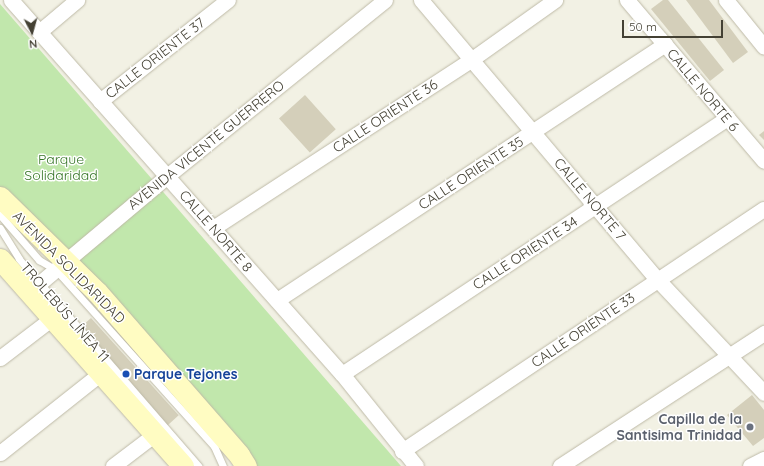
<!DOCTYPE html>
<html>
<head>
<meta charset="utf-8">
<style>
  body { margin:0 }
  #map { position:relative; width:764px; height:466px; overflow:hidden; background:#f2f1e4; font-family:Quicksand,sans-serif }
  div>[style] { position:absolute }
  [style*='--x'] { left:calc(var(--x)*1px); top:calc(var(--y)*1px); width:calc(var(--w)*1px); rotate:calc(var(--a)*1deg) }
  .green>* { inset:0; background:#c1e7ac }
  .building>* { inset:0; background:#d4cfba; transform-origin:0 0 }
  .roads { filter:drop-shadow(0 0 1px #bebaa7) drop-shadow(0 0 1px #bebaa7) }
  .lane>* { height:7px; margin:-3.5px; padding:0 3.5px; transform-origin:3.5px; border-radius:3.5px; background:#fff }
  .street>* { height:15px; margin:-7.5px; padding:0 7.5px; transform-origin:7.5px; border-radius:7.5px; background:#fff }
  .secondary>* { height:21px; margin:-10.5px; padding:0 10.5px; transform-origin:10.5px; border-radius:10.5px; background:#fffcc2 }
  .dots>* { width:11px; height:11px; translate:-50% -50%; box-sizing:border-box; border:2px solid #fff; border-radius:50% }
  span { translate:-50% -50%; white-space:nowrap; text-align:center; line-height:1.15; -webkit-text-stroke:3px #fff; paint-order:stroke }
  .street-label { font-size:14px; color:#444134 }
  .park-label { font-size:14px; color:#367627 }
  .transit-label { font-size:14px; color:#164399; font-weight:700 }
  .left { translate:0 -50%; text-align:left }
  .worship-label { font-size:14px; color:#5b616d; font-weight:700 }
  .right { translate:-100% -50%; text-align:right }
  .north { position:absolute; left:12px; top:12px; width:40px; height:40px; -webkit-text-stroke:3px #fff; paint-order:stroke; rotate:174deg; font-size:11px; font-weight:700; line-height:16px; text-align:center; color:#444134 }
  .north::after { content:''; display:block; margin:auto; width:14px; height:18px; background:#444134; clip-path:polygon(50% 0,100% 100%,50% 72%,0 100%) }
  .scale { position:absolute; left:622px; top:20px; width:101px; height:18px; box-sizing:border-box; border:2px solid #444134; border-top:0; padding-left:5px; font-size:12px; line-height:14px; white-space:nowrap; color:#444134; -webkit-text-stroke:3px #fff; paint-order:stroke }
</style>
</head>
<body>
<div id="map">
  <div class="green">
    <i style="clip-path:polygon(0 4px,401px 466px,250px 466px,0 190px)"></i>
  </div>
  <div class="building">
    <i style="clip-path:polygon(663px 0,668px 0,724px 70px,710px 81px,651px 9px)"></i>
    <i style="clip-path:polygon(686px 0,709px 0,748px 52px,733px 63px)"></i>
    <i style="left:305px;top:95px;width:46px;height:35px;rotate:48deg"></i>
    <i style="clip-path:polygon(764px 131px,764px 140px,759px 135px)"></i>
    <i style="left:91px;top:318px;width:131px;height:21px;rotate:48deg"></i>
    <i style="clip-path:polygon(752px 395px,764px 410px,764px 438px,753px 446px,727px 415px)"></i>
  </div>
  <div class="roads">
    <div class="lane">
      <i style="--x:0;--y:215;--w:60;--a:49.1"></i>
      <i style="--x:39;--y:260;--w:20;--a:30"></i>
      <i style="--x:56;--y:270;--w:237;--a:48.1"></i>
      <i style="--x:214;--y:446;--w:22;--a:66"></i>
      <i style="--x:0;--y:228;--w:36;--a:58"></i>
      <i style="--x:19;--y:259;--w:274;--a:49.1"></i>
    </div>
    <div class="street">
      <i style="--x:11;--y:0;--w:499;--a:48.5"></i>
      <i style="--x:342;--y:374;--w:118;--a:51.2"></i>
      <i style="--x:421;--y:0;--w:367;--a:49.8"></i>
      <i style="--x:658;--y:280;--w:155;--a:46.8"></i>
      <i style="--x:627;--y:0;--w:211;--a:49.6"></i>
      <i style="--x:726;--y:0;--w:60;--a:51"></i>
      <i style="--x:39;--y:32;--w:50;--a:-40.1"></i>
      <i style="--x:100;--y:101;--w:163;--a:-38.3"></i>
      <i style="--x:213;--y:228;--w:309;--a:-33.1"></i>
      <i style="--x:472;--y:59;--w:102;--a:-35.4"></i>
      <i style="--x:29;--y:292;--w:180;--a:-40"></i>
      <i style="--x:167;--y:176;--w:280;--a:-38.9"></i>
      <i style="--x:277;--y:300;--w:465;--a:-33.4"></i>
      <i style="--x:0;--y:358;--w:64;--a:-37.4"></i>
      <i style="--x:342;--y:374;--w:463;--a:-33.6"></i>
      <i style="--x:402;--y:451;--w:435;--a:-33.8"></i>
      <i style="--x:0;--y:453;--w:129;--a:-38.4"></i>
      <i style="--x:113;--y:466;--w:53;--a:-37.3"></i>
      <i style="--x:560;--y:466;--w:244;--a:-33.1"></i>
      <i style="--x:750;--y:466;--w:16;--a:-27"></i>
    </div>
    <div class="secondary">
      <i style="--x:0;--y:197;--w:136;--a:44.4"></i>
      <i style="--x:97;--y:292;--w:216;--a:48.9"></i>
      <i style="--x:239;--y:455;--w:13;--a:58"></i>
      <i style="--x:0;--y:259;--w:276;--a:48.5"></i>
    </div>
  </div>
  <div class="dots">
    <i style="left:126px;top:374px;background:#1a4fb4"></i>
    <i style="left:750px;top:427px;background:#6b7280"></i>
  </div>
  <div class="street-label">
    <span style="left:155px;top:58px;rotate:-38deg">CALLE ORIENTE 37</span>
    <span style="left:703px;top:90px;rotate:50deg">CALLE NORTE 6</span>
    <span style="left:385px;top:116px;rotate:-33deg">CALLE ORIENTE 36</span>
    <span style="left:206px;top:145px;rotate:-39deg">AVENIDA VICENTE GUERRERO</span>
    <span style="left:471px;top:173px;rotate:-33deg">CALLE ORIENTE 35</span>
    <span style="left:590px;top:199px;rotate:50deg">CALLE NORTE 7</span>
    <span style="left:216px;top:231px;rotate:49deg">CALLE NORTE 8</span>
    <span style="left:525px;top:253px;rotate:-33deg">CALLE ORIENTE 34</span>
    <span style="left:69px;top:267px;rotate:45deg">AVENIDA SOLIDARIDAD</span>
    <span style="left:65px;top:312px;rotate:49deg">TROLEBÚS LÍNEA 11</span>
    <span style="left:583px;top:330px;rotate:-34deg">CALLE ORIENTE 33</span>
  </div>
  <div class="park-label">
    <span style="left:61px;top:167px">Parque<br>Solidaridad</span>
  </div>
  <div class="transit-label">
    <span class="left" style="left:134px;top:374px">Parque Tejones</span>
  </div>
  <div class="worship-label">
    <span class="right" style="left:742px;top:427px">Capilla de la<br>Santisima Trinidad</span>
  </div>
  <div class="north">N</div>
  <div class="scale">50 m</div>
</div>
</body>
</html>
